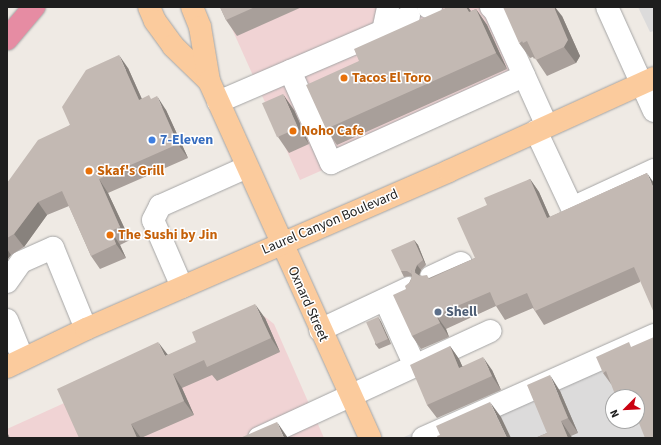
<!DOCTYPE html>
<html>
<head>
<meta charset="utf-8">
<style>
  body { margin:0 }
  #map { position:relative; width:661px; height:445px; overflow:hidden; background:#efeae4; font-family:"Source Sans 3",sans-serif }
  div>[style] { position:absolute }
  [style*='--x'] { left:calc(var(--x)*1px); top:calc(var(--y)*1px); width:calc(var(--w)*1px); rotate:calc(var(--a)*1deg) }
  .residential>* { inset:0; background:#dcdbdb }
  .commercial>* { inset:0; background:#f0d3d4 }
  .roads { filter:drop-shadow(0 0 1px #a5a5a5) drop-shadow(0 0 1px #a5a5a5) }
  .minor>* { height:22px; margin:-11px; padding:0 11px; transform-origin:11px; border-radius:11px; background:#fff }
  .major>* { height:22px; margin:-11px; padding:0 11px; transform-origin:11px; border-radius:11px; background:#fbcb9d }
  .highway>* { height:22px; margin:-11px; padding:0 11px; transform-origin:11px; border-radius:11px; background:#e68ca3 }
  .wall>* { inset:0; background:#a89f9a }
  .shaded-wall>* { inset:0; background:#88827d }
  .building>* { inset:0; background:#c3b9b3; transform-origin:0 0 }
  .dots>* { width:11px; height:11px; translate:-50% -50%; box-sizing:border-box; border:2px solid #fff; border-radius:50% }
  span { translate:-50% -50%; white-space:nowrap; text-align:center; line-height:1.15; -webkit-text-stroke:3px #fff; paint-order:stroke }
  .food-label { font-size:14px; color:#c56008; font-weight:700 }
  .left { translate:0 -50%; text-align:left }
  .shop-label { font-size:14px; color:#366cbe; font-weight:700 }
  .street-label { font-size:14px; color:#1e1e1e }
  .service-label { font-size:14px; color:#4e5e75; font-weight:700 }
  .frame { position:absolute; inset:0; border:8px solid #1e1e1e; pointer-events:none }
  .north { position:absolute; left:605px; top:389px; width:40px; height:40px; box-sizing:border-box; background:#fff; border:1px solid #a5a5a5; border-radius:50%; rotate:246deg; font-size:11px; font-weight:700; line-height:16px; text-align:center; color:#1e1e1e }
  .north::after { content:''; display:block; margin:auto; width:14px; height:18px; background:#ca0211; clip-path:polygon(50% 0,100% 100%,50% 72%,0 100%) }
</style>
</head>
<body>
<div id="map">
  <div class="residential">
    <i style="clip-path:polygon(638px 7px,654px 7px,654px 31px,650px 32px)"></i>
    <i style="clip-path:polygon(evenodd,654px 327px,654px 438px,404px 437px,566px 366px,654px 327px,613px 397px,637px 397px,637px 421px,613px 421px,613px 397px)"></i>
  </div>
  <div class="commercial">
    <i style="clip-path:polygon(232px 7px,501px 7px,536px 76px,300px 180px,224px 11px)"></i>
    <i style="clip-path:polygon(264px 316px,274px 324px,324px 438px,7px 438px,7px 429px,254px 317px)"></i>
  </div>
  <div class="roads">
    <div class="minor">
      <i style="--x:428;--y:7;--w:3;--a:0"></i>
      <i style="--x:491;--y:7;--w:6;--a:45"></i>
      <i style="--x:495;--y:11;--w:126;--a:65.7"></i>
      <i style="--x:607;--y:7;--w:114;--a:65.7"></i>
      <i style="--x:383;--y:31;--w:25;--a:-78"></i>
      <i style="--x:290;--y:71;--w:101;--a:66"></i>
      <i style="--x:331;--y:163;--w:212;--a:-24.3"></i>
      <i style="--x:218;--y:102;--w:180;--a:-23.3"></i>
      <i style="--x:383;--y:31;--w:30;--a:-30"></i>
      <i style="--x:536;--y:131;--w:85;--a:64.9"></i>
      <i style="--x:572;--y:208;--w:90;--a:-24.9"></i>
      <i style="--x:431;--y:277;--w:33;--a:-25"></i>
      <i style="--x:7;--y:282;--w:24;--a:-55"></i>
      <i style="--x:21;--y:262;--w:35;--a:-24"></i>
      <i style="--x:53;--y:248;--w:87;--a:67.8"></i>
      <i style="--x:182;--y:287;--w:73;--a:-113.4"></i>
      <i style="--x:153;--y:220;--w:16;--a:-63"></i>
      <i style="--x:160;--y:206;--w:95;--a:-24.1"></i>
      <i style="--x:385;--y:300;--w:72;--a:65.6"></i>
      <i style="--x:7;--y:320;--w:42;--a:67.7"></i>
      <i style="--x:320;--y:330;--w:98;--a:-25.3"></i>
      <i style="--x:259;--y:438;--w:255;--a:-24.8"></i>
      <i style="--x:423;--y:438;--w:253;--a:-24"></i>
    </div>
    <div class="major">
      <i style="--x:149;--y:7;--w:15;--a:67"></i>
      <i style="--x:155;--y:21;--w:31;--a:54"></i>
      <i style="--x:173;--y:46;--w:50;--a:44.2"></i>
      <i style="--x:192;--y:7;--w:22;--a:68"></i>
      <i style="--x:200;--y:27;--w:55;--a:80.5"></i>
      <i style="--x:209;--y:81;--w:392;--a:65.7"></i>
      <i style="--x:7;--y:367;--w:88;--a:-25.7"></i>
      <i style="--x:86;--y:329;--w:396;--a:-23.5"></i>
      <i style="--x:449;--y:171;--w:225;--a:-24.4"></i>
    </div>
    <div class="highway">
      <i style="--x:7;--y:39;--w:42;--a:-49.8"></i>
    </div>
  </div>
  <div class="wall">
    <i style="clip-path:polygon(220px 7px,302px 7px,237px 36px,226px 20px)"></i>
    <i style="clip-path:polygon(448px 7px,468px 7px,471px 11px,476px 9px,487px 25px,507px 69px,337px 145px,326px 129px,359px 61px)"></i>
    <i style="clip-path:polygon(562px 16px,580px 56px,576px 63px,547px 76px,535px 58px,534px 59px,533px 57px,530px 58px,519px 43px)"></i>
    <i style="clip-path:polygon(128px 68px,142px 99px,151px 99px,166px 110px,188px 158px,108px 193px,130px 240px,120px 245px,126px 258px,100px 269px,91px 256px,69px 206px,47px 215px,24px 247px,11px 255px,7px 260px,7px 183px,70px 125px)"></i>
    <i style="clip-path:polygon(294px 110px,309px 144px,289px 153px,278px 137px)"></i>
    <i style="clip-path:polygon(647px 173px,640px 282px,544px 325px,535px 311px,533px 308px,505px 320px,496px 306px,446px 329px,449px 337px,421px 349px,412px 336px,406px 289px,412px 277px,410px 276px,404px 277px,401px 271px,414px 240px,418px 245px,426px 265px,421px 270px,419px 275px,429px 278px,475px 258px,487px 205px,530px 179px,539px 192px,550px 217px)"></i>
    <i style="clip-path:polygon(378px 317px,381px 322px,391px 344px,379px 349px,375px 344px)"></i>
    <i style="clip-path:polygon(265px 318px,280px 352px,217px 381px,212px 375px,182px 388px,194px 415px,141px 438px,79px 438px,168px 355px)"></i>
    <i style="clip-path:polygon(450px 346px,459px 359px,462px 366px,492px 370px,501px 390px,437px 418px,427px 405px)"></i>
    <i style="clip-path:polygon(632px 347px,637px 397px,611px 384px,603px 373px)"></i>
    <i style="clip-path:polygon(560px 391px,578px 433px,571px 436px,572px 438px,535px 438px,547px 433px)"></i>
  </div>
  <div class="shaded-wall">
    <i style="clip-path:polygon(466px 7px,468px 7px,474px 16px,469px 12px)"></i>
    <i style="clip-path:polygon(554px 7px,555px 7px,562px 16px,580px 56px,576px 63px,564px 47px)"></i>
    <i style="clip-path:polygon(476px 9px,487px 25px,507px 69px,496px 53px)"></i>
    <i style="clip-path:polygon(119px 55px,128px 68px,148px 113px,139px 100px)"></i>
    <i style="clip-path:polygon(283px 94px,294px 110px,309px 144px,298px 128px)"></i>
    <i style="clip-path:polygon(157px 96px,166px 110px,188px 158px,178px 144px)"></i>
    <i style="clip-path:polygon(647px 173px,654px 183px,654px 189px)"></i>
    <i style="clip-path:polygon(99px 179px,108px 193px,130px 240px,120px 227px)"></i>
    <i style="clip-path:polygon(530px 179px,539px 192px,556px 231px,547px 218px)"></i>
    <i style="clip-path:polygon(38px 202px,47px 215px,24px 247px,14px 234px)"></i>
    <i style="clip-path:polygon(111px 231px,120px 245px,126px 258px,116px 244px)"></i>
    <i style="clip-path:polygon(414px 240px,418px 245px,426px 265px,423px 260px)"></i>
    <i style="clip-path:polygon(7px 249px,11px 255px,7px 260px)"></i>
    <i style="clip-path:polygon(417px 265px,421px 270px,419px 276px,416px 277px,415px 270px)"></i>
    <i style="clip-path:polygon(255px 304px,265px 318px,280px 352px,271px 338px)"></i>
    <i style="clip-path:polygon(436px 315px,446px 329px,449px 337px,440px 323px)"></i>
    <i style="clip-path:polygon(378px 317px,381px 322px,391px 344px,388px 339px)"></i>
    <i style="clip-path:polygon(158px 342px,168px 355px,165px 356px)"></i>
    <i style="clip-path:polygon(450px 346px,459px 359px,469px 381px,459px 368px)"></i>
    <i style="clip-path:polygon(483px 357px,492px 370px,501px 390px,492px 376px)"></i>
    <i style="clip-path:polygon(173px 374px,182px 388px,194px 415px,184px 401px)"></i>
    <i style="clip-path:polygon(550px 375px,560px 391px,578px 433px,568px 418px)"></i>
    <i style="clip-path:polygon(490px 402px,501px 417px,511px 438px,507px 438px)"></i>
    <i style="clip-path:polygon(561px 421px,571px 436px,572px 438px,568px 438px)"></i>
    <i style="clip-path:polygon(277px 422px,288px 438px,284px 438px)"></i>
    <i style="clip-path:polygon(131px 424px,141px 438px,137px 438px)"></i>
    <i style="clip-path:polygon(7px 432px,10px 438px,7px 438px)"></i>
  </div>
  <div class="building">
    <i style="clip-path:polygon(220px 7px,255px 7px,226px 20px)"></i>
    <i style="clip-path:polygon(448px 7px,466px 7px,469px 12px,476px 9px,496px 53px,326px 129px,306px 85px,359px 61px,354px 49px)"></i>
    <i style="clip-path:polygon(503px 7px,554px 7px,568px 40px,564px 47px,536px 60px,527px 41px,523px 43px,522px 41px,519px 43px)"></i>
    <i style="clip-path:polygon(119px 55px,139px 100px,149px 95px,151px 99px,157px 96px,178px 144px,99px 179px,120px 227px,111px 231px,116px 244px,91px 256px,62px 191px,38px 202px,14px 234px,7px 238px,7px 183px,38px 140px,70px 125px,62px 107px,86px 70px)"></i>
    <i style="left:283px;top:94px;width:37px;height:23px;rotate:66deg"></i>
    <i style="clip-path:polygon(647px 173px,654px 189px,654px 313px,634px 267px,535px 311px,527px 293px,496px 306px,490px 292px,436px 315px,440px 323px,412px 336px,393px 295px,406px 289px,405px 286px,410px 282px,412px 276px,411px 270px,420px 276px,427px 275px,429px 279px,475px 258px,457px 218px,487px 205px,484px 198px,530px 179px,547px 218px)"></i>
    <i style="clip-path:polygon(414px 240px,423px 260px,417px 265px,415px 270px,415px 273px,411px 270px,412px 274px,407px 271px,401px 271px,391px 250px)"></i>
    <i style="clip-path:polygon(255px 304px,271px 338px,207px 367px,204px 360px,173px 374px,184px 401px,131px 424px,137px 438px,79px 438px,57px 389px,158px 342px,165px 356px,196px 342px,192px 332px)"></i>
    <i style="left:378px;top:317px;width:24px;height:13px;rotate:66deg"></i>
    <i style="clip-path:polygon(654px 337px,654px 438px,645px 438px,637px 418px,637px 397px,616px 397px,606px 371px,603px 373px,596px 357px,629px 342px,631px 347px)"></i>
    <i style="clip-path:polygon(450px 346px,459px 368px,483px 357px,492px 376px,427px 405px,410px 365px)"></i>
    <i style="clip-path:polygon(550px 375px,568px 418px,561px 421px,568px 438px,535px 438px,547px 433px,527px 385px)"></i>
    <i style="clip-path:polygon(490px 402px,507px 438px,438px 438px,437px 436px,440px 435px,436px 426px)"></i>
    <i style="clip-path:polygon(277px 422px,284px 438px,240px 438px)"></i>
  </div>
  <div class="dots">
    <i style="left:344px;top:78px;background:#e8710a"></i>
    <i style="left:293px;top:131px;background:#e8710a"></i>
    <i style="left:152px;top:140px;background:#3f7fe0"></i>
    <i style="left:89px;top:171px;background:#e8710a"></i>
    <i style="left:110px;top:235px;background:#e8710a"></i>
    <i style="left:438px;top:312px;background:#5c6f8a"></i>
  </div>
  <div class="food-label">
    <span class="left" style="left:352px;top:78px">Tacos El Toro</span>
    <span class="left" style="left:301px;top:131px">Noho Cafe</span>
    <span class="left" style="left:97px;top:171px">Skaf's Grill</span>
    <span class="left" style="left:118px;top:235px">The Sushi by Jin</span>
  </div>
  <div class="shop-label">
    <span class="left" style="left:160px;top:140px">7-Eleven</span>
  </div>
  <div class="street-label">
    <span style="left:330px;top:222px;rotate:-23deg">Laurel Canyon Boulevard</span>
    <span style="left:308px;top:304px;rotate:66deg">Oxnard Street</span>
  </div>
  <div class="service-label">
    <span class="left" style="left:446px;top:312px">Shell</span>
  </div>
  <div class="frame"></div>
  <div class="north">N</div>
</div>
</body>
</html>
